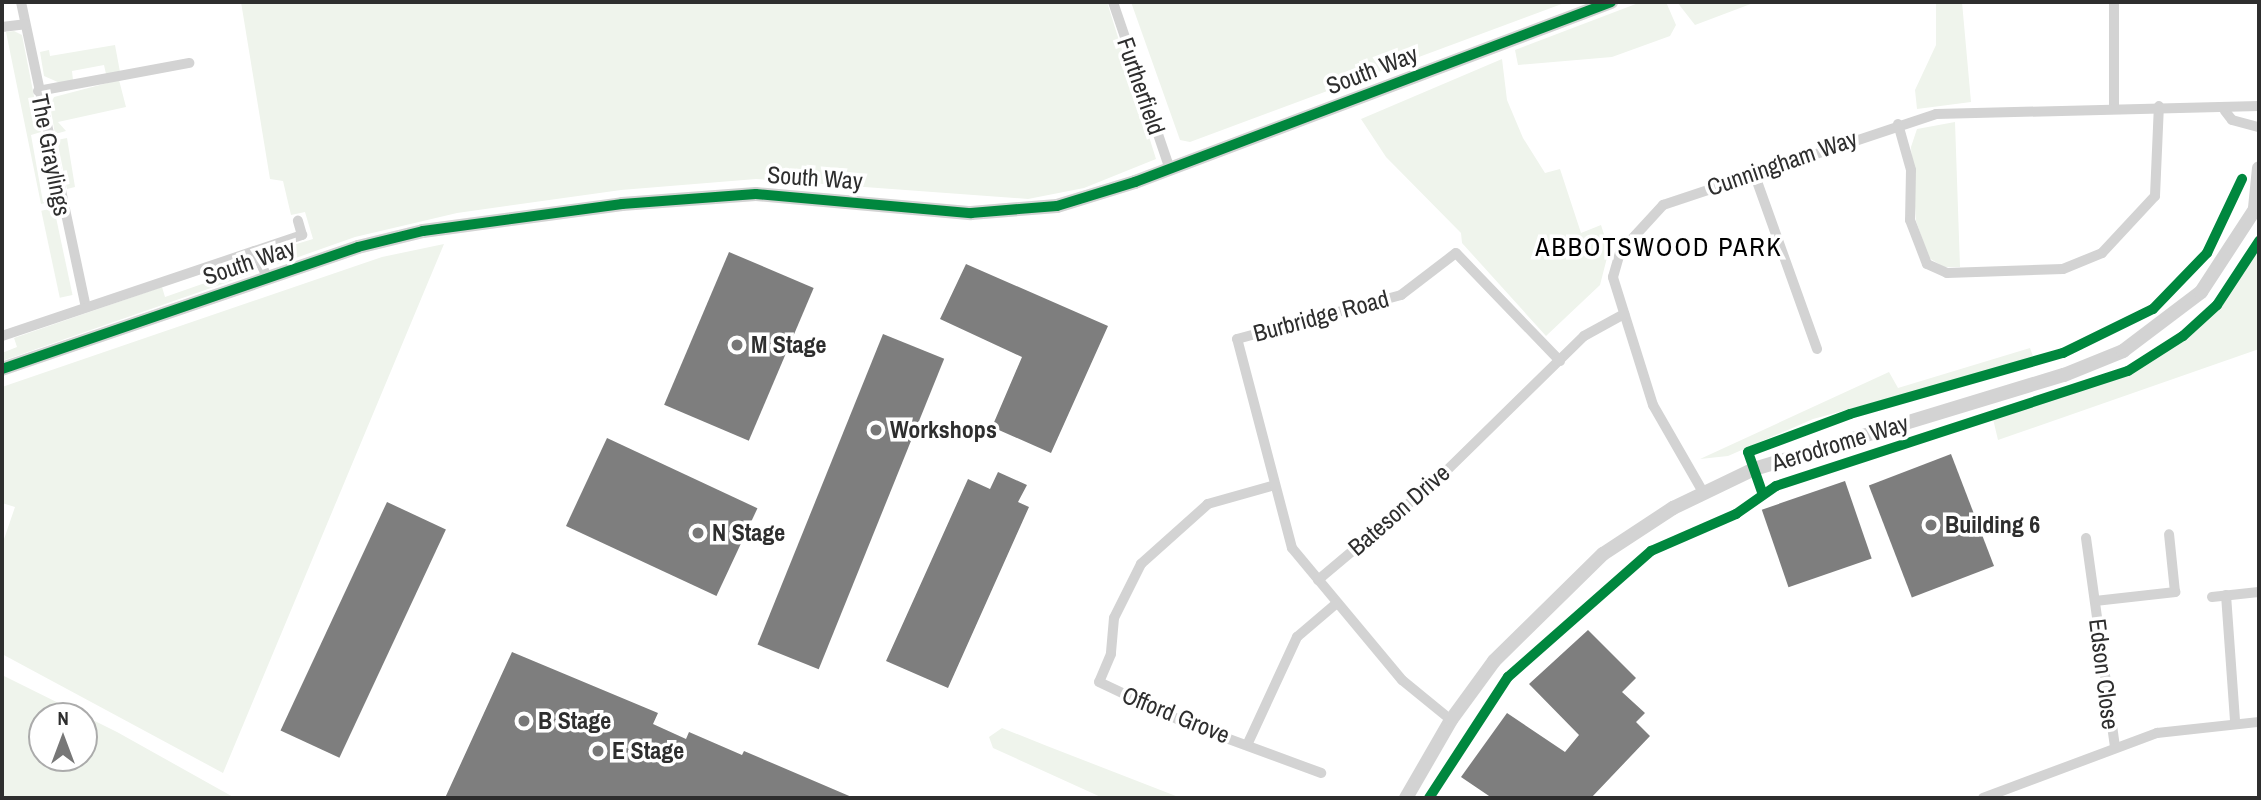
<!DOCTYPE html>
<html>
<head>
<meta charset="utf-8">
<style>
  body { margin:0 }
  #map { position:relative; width:2261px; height:800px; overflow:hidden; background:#fff; font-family:"Archivo Narrow",sans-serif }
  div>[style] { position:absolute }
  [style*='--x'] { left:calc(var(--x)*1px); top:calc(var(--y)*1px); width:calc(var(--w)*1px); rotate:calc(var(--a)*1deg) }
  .green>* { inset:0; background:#eff4ec; transform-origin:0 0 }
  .building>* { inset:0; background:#7e7e7e; transform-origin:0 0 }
  .minor>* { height:10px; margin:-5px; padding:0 5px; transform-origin:5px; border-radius:5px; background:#d3d3d3 }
  .tertiary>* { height:14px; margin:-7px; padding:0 7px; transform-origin:7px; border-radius:7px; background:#d3d3d3 }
  .cycleway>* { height:10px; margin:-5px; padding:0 5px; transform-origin:5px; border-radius:5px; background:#00873e }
  .dots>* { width:19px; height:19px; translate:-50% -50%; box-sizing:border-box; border:4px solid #fff; border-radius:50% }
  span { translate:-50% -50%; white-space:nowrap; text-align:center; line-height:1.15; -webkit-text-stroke:7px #fff; paint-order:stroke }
  .street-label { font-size:24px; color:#2e2e2e }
  .poi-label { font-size:24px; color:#2e2e2e; font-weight:700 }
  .left { translate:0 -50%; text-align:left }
  .neighbourhood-label { font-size:26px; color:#000; letter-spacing:2px }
  .frame { position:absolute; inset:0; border:4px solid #2e2e2e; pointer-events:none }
  .north { position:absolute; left:28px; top:702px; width:70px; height:70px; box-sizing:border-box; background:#fff; border:2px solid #ababab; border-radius:50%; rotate:0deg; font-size:19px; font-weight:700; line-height:28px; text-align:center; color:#2e2e2e }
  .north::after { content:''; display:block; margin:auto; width:24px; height:32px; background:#777; clip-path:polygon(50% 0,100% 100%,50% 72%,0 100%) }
</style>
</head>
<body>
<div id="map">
  <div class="green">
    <i style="clip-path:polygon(241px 2px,1107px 2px,1156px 159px,1084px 188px,1028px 199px,756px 179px,621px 190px,457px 213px,355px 237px,273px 266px,267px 261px,270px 252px,313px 239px,305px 212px,291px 215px,283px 181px,270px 179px)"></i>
    <i style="clip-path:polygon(1131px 2px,1567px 2px,1190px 142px,1180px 140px)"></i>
    <i style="clip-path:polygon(1641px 2px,1666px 2px,1676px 25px,1670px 36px,1612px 57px,1518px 65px,1515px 50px)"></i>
    <i style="clip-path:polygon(1677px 2px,1756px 2px,1695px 25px)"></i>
    <i style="clip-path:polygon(1936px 2px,1962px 2px,1971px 102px,1917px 109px,1915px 90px,1936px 45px)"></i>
    <i style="clip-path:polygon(14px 31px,22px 35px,41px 132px,31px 135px,43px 202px,54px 201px,41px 204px,6px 32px)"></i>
    <i style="clip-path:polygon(115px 45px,120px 72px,106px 74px,104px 65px,72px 71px,73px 80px,60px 83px,44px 76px,40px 52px,49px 50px,50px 56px)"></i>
    <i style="clip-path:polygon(1502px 59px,1507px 100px,1523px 138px,1545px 173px,1560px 169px,1581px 233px,1601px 225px,1609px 250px,1600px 285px,1546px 336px,1462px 243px,1461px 233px,1386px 157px,1361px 119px)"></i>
    <i style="clip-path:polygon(119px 80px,126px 107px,58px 122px,66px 131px,55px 134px,50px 105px,54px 97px)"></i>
    <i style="clip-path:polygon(1955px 122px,1960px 267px,1944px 267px,1929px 258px,1916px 221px,1911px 147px,1917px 129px)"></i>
    <i style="clip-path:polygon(67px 138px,75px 187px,67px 189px,57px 140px)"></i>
    <i style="left:54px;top:208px;width:89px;height:13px;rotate:78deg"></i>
    <i style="clip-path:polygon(444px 244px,223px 773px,2px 654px,2px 545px,15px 507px,2px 503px,2px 387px,382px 257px)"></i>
    <i style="clip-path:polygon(2259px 249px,2259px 349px,1998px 440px,1993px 419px,2132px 373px,2186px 338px,2219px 307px)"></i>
    <i style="clip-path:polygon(243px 259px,252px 264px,251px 274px,2px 361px,2px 353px,17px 347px,14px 338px,162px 287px,165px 297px,205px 283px,202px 273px)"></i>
    <i style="clip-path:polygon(2030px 348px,2034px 359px,1813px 419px,1728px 456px,1700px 459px,1889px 372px,1898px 388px)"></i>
    <i style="clip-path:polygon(evenodd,2px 675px,117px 732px,235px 798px,2px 798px,2px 675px,42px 716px,84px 716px,84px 758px,42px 758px,42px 716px)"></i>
    <i style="clip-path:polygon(1002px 728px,1047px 746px,1181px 798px,1103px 798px,993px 748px,989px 737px)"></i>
  </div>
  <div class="building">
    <i style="left:729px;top:252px;width:92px;height:166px;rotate:23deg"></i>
    <i style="clip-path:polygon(966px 264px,1108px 326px,1051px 453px,992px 427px,1022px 357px,940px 319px)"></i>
    <i style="left:883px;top:334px;width:66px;height:335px;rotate:22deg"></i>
    <i style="left:607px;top:438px;width:166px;height:97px;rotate:25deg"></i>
    <i style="left:1951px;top:454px;width:120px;height:88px;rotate:69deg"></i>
    <i style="clip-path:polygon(998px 472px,1027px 485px,1018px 502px,1029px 507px,948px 688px,886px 661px,968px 479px,990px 489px)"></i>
    <i style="left:1845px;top:481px;width:82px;height:88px;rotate:71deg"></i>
    <i style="left:387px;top:502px;width:65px;height:252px;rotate:25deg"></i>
    <i style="clip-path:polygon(1588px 630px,1636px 678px,1622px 692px,1645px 713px,1636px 722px,1650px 736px,1591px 798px,1492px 798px,1461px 777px,1507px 713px,1565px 752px,1579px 735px,1529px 684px)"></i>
    <i style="clip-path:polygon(512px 652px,658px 713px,653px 724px,686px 739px,689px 732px,742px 755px,744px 751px,854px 798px,445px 798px)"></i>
  </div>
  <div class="minor">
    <i style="--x:21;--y:2;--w:312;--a:78"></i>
    <i style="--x:1113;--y:2;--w:176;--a:71.2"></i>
    <i style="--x:2114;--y:2;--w:104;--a:90"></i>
    <i style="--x:2;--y:27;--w:23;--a:-7"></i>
    <i style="--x:38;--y:91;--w:154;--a:-10.5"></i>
    <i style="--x:2225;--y:111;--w:11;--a:52"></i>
    <i style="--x:2232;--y:120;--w:28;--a:15"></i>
    <i style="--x:1898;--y:124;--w:48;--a:74.2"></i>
    <i style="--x:1911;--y:170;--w:50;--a:91.1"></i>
    <i style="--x:1910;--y:220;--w:47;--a:68.9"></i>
    <i style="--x:1927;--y:264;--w:22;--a:24"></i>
    <i style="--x:1947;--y:273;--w:116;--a:-2"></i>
    <i style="--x:2063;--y:269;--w:42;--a:-22.3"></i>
    <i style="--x:2102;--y:253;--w:78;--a:-47.1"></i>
    <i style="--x:2155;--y:196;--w:90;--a:-87.5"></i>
    <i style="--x:1754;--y:173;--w:187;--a:70.3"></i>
    <i style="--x:255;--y:251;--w:50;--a:-18.8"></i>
    <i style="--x:302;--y:235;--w:15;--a:-106"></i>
    <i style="--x:2;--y:336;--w:267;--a:-18.6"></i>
    <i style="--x:255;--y:251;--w:29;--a:65"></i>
    <i style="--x:1275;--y:485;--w:70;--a:164.2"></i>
    <i style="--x:1208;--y:504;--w:90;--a:138.2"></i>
    <i style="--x:1141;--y:564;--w:60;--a:116.6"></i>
    <i style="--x:1114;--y:618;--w:36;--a:95"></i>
    <i style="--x:1111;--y:654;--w:30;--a:113"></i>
    <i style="--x:1099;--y:682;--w:98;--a:25.3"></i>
    <i style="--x:1188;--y:724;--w:142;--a:20.2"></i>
    <i style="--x:1703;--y:492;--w:100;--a:-119.9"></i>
    <i style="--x:1653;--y:405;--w:134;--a:-107.4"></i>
    <i style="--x:1613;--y:277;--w:26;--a:-74"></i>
    <i style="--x:1620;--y:252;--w:64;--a:-47.5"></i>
    <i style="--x:1663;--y:205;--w:288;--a:-18.4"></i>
    <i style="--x:1936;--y:114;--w:323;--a:-1.4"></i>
    <i style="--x:2086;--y:538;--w:211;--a:82.1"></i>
    <i style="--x:1318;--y:580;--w:157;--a:-40.1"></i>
    <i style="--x:1438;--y:479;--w:204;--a:-44.4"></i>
    <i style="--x:1584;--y:336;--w:46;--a:-28.8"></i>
    <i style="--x:2226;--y:595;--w:127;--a:85.9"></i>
    <i style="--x:2212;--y:597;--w:47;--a:-6.1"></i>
    <i style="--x:2095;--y:601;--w:81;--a:-6.4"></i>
    <i style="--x:2175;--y:592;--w:58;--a:-95.9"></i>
    <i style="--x:1451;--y:720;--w:63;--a:-140.8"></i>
    <i style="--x:1402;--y:680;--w:172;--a:-129.8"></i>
    <i style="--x:1292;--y:548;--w:216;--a:-104.7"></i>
    <i style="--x:1237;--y:339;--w:170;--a:-15"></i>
    <i style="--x:1401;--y:295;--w:69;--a:-37.4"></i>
    <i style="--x:1456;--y:253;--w:150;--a:46.1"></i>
    <i style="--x:1248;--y:743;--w:117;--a:-65.2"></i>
    <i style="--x:1297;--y:637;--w:52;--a:-40.4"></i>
    <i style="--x:1983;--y:798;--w:186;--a:-20.5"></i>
    <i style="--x:2157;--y:733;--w:103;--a:-6.2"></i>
  </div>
  <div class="tertiary">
    <i style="--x:2255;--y:208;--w:40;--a:-84.3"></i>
    <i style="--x:2;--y:369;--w:376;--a:-18.9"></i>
    <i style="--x:358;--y:247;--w:67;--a:-13.8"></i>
    <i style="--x:423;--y:231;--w:201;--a:-7.7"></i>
    <i style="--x:622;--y:204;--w:134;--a:-4.3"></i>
    <i style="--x:756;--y:194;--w:216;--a:5.1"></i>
    <i style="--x:971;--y:213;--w:86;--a:-4.7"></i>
    <i style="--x:1057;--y:206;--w:82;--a:-17.1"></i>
    <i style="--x:1135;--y:182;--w:509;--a:-20.71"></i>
    <i style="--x:1406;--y:798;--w:90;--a:-60"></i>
    <i style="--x:1451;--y:720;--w:73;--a:-53.9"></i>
    <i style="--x:1494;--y:661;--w:153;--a:-44.5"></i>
    <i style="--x:1603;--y:554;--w:84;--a:-33.3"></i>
    <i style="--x:1673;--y:508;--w:90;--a:-25.7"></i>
    <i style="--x:1754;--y:469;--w:324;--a:-16.9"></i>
    <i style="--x:2064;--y:375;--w:64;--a:-22.1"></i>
    <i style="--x:2123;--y:351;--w:98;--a:-37.1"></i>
    <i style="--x:2201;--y:292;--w:106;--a:-56.9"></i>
  </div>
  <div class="cycleway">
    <i style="--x:2;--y:369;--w:376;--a:-18.9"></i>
    <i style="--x:358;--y:247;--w:67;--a:-13.8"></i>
    <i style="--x:423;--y:231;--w:201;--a:-7.7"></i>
    <i style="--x:622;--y:204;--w:134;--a:-4.3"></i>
    <i style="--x:756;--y:194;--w:216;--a:5.1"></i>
    <i style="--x:971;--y:213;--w:86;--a:-4.7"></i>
    <i style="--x:1057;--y:206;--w:82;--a:-17.1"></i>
    <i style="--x:1135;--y:182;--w:509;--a:-20.71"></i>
    <i style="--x:1762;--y:492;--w:42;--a:-109.3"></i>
    <i style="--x:1748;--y:452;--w:109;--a:-20.4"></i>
    <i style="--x:1850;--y:414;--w:222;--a:-16"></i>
    <i style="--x:2063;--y:353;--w:100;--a:-26.1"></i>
    <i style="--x:2153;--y:309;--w:78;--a:-46"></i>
    <i style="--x:2207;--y:253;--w:82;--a:-64.7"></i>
    <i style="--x:1429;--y:798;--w:145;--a:-56.9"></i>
    <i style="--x:1508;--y:677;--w:191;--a:-41.4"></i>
    <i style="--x:1651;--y:551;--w:93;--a:-23.5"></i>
    <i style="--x:1736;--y:514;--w:49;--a:-35"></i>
    <i style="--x:1776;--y:486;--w:370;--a:-18.1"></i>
    <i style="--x:2128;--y:371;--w:65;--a:-32.5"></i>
    <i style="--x:2183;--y:336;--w:46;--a:-42.4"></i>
    <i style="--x:2217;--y:305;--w:77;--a:-56.7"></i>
  </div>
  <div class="dots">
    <i style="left:737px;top:345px;background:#777"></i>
    <i style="left:876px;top:430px;background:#777"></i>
    <i style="left:1931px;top:525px;background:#777"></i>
    <i style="left:698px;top:533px;background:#777"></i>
    <i style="left:524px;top:721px;background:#777"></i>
    <i style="left:598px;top:751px;background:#777"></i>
  </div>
  <div class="street-label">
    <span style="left:1372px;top:70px;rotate:-21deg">South Way</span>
    <span style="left:1141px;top:86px;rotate:71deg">Furtherfield</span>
    <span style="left:51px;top:155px;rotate:79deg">The Graylings</span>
    <span style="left:1782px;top:163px;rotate:-19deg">Cunningham Way</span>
    <span style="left:815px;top:178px;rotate:4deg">South Way</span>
    <span style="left:249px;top:262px;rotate:-19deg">South Way</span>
    <span style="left:1321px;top:316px;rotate:-15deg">Burbridge Road</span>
    <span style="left:1840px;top:443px;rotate:-17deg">Aerodrome Way</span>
    <span style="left:1399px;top:510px;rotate:-41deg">Bateson Drive</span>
    <span style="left:2104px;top:674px;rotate:83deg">Edson Close</span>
    <span style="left:1176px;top:715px;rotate:22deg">Offord Grove</span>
  </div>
  <div class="poi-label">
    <span class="left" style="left:751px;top:345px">M Stage</span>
    <span class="left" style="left:890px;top:430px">Workshops</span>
    <span class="left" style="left:1945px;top:525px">Building 6</span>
    <span class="left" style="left:712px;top:533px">N Stage</span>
    <span class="left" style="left:538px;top:721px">B Stage</span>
    <span class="left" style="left:612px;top:751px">E Stage</span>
  </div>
  <div class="neighbourhood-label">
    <span style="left:1659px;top:247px">ABBOTSWOOD PARK</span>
  </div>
  <div class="frame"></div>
  <div class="north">N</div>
</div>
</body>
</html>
